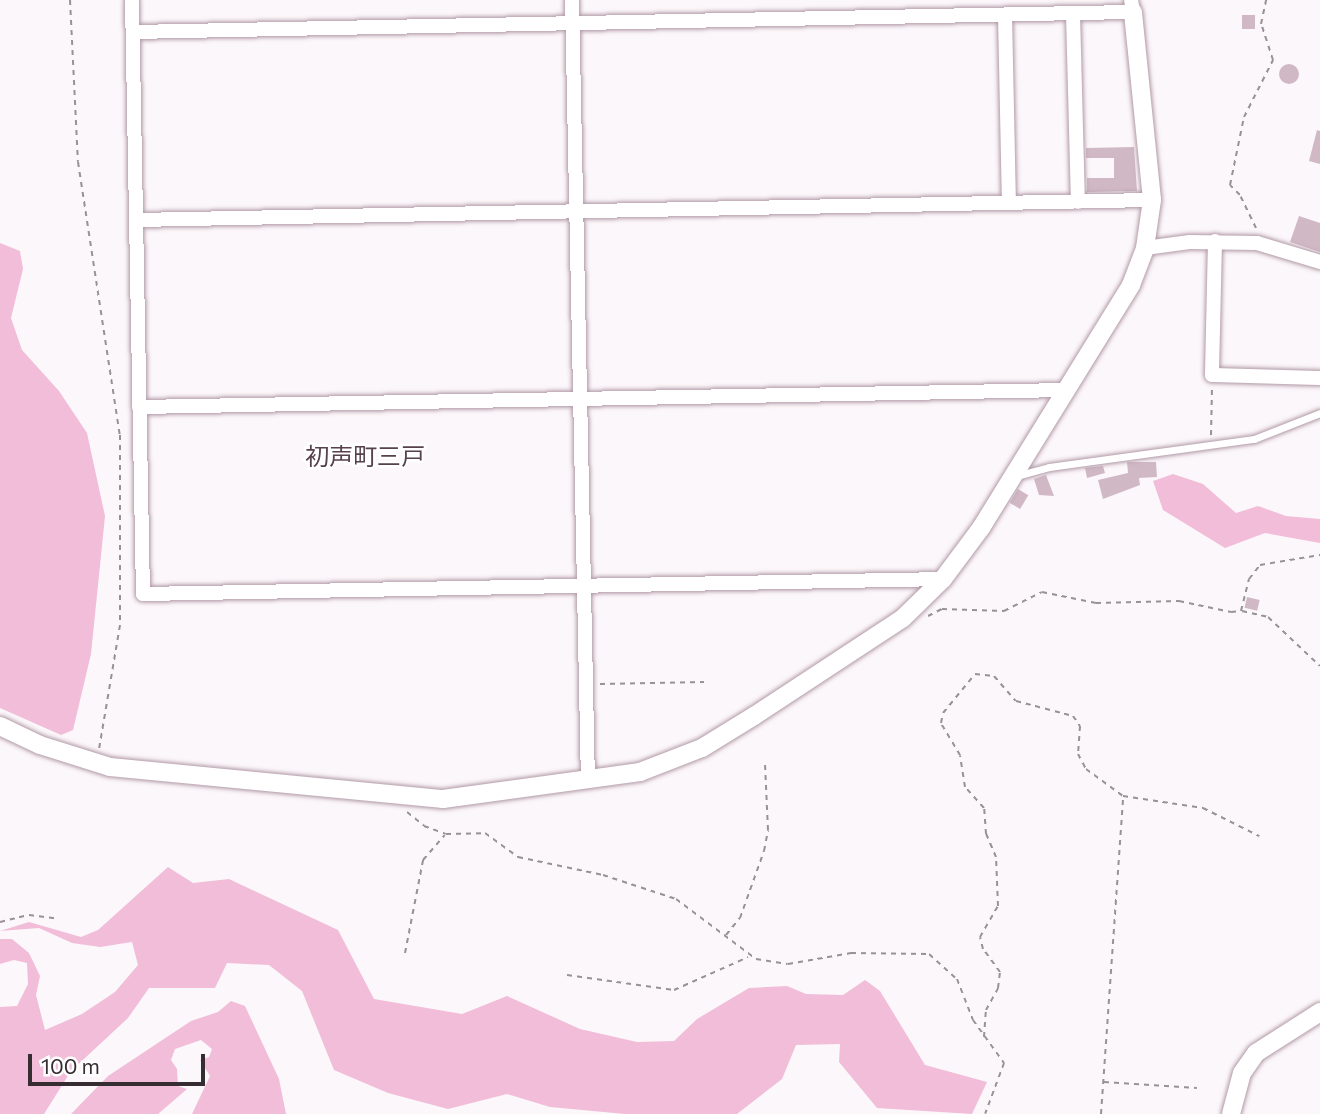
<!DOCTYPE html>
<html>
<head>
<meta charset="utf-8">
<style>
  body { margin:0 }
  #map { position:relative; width:1320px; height:1114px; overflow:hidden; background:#fcf7fa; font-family:Commissioner,"Noto Sans JP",sans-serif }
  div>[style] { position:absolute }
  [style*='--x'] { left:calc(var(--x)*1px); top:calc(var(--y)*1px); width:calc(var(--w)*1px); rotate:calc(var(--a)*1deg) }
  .green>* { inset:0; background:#f2bdd9 }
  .building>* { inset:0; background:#d1b8c5; transform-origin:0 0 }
  .round { border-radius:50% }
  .path>* { height:2px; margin-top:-1px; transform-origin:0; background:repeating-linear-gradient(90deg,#989195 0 5px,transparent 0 10px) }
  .roads { filter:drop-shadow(0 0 2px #b199a6) drop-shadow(0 0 2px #b199a6) }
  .service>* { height:7px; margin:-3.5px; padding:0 3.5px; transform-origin:3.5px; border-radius:3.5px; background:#fff }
  .minor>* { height:14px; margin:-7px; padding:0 7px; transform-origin:7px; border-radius:7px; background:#fff }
  .tertiary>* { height:18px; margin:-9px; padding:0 9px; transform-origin:9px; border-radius:9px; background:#fff }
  span { translate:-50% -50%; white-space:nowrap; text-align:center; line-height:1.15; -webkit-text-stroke:5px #fff; paint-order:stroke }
  .quarter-label { font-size:24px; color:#56414c }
  .scale { position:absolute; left:28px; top:1054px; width:177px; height:32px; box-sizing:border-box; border:4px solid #362d32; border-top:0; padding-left:9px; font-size:21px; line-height:24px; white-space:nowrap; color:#362d32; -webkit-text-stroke:5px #fff; paint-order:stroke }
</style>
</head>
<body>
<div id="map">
  <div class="green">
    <i style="clip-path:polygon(0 243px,20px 251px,23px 269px,11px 318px,22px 350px,59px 391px,87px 433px,105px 516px,91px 654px,73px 730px,61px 735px,0 708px)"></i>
    <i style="clip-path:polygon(1173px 474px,1203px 484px,1236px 513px,1258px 506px,1286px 516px,1320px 519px,1320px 543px,1265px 533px,1225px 548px,1163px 510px,1153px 481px)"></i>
    <i style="clip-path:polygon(168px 867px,193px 883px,229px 879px,338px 930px,374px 999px,462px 1014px,507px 996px,580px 1029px,637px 1042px,674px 1041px,697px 1019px,749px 988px,787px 986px,806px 994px,843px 995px,865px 980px,880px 991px,925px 1065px,987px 1082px,972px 1114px,877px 1108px,839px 1062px,840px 1044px,796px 1045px,782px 1079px,737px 1114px,625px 1114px,550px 1107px,507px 1094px,448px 1109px,388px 1093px,334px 1070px,302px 991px,269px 965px,227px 963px,215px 988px,149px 988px,128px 1018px,71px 1071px,44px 1114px,0 1114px,0 1007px,17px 1006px,28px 984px,27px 963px,14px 960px,0 964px,0 939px,12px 939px,29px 953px,40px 976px,36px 995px,45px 1030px,82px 1014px,115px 992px,138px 965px,132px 942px,100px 947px,72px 943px,39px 928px,0 931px,29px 922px,81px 937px,98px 930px)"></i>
    <i style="clip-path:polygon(231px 1001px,245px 1006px,279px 1079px,286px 1114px,192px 1114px,210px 1076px,200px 1060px,209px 1057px,212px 1049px,201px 1040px,175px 1049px,171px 1060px,177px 1069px,178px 1086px,187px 1089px,158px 1114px,71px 1114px,108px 1076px,191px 1021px,218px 1012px)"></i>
  </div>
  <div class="building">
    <i style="left:1242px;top:15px;width:13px;height:14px"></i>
    <i class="round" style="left:1279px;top:64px;width:20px;height:20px"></i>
    <i style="clip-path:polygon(1317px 130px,1320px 131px,1320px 164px,1309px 161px)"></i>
    <i style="clip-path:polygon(1134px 147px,1137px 191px,1087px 192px,1087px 178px,1114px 178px,1114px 158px,1086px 158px,1086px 148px)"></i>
    <i style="clip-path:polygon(1299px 216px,1320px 223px,1320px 252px,1290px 242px)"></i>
    <i style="clip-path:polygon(1127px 462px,1156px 462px,1157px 477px,1139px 478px,1140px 485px,1103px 499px,1098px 480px,1128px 473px)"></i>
    <i style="clip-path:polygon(1103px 466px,1105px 473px,1087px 478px,1085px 468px)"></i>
    <i style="clip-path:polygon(1046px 475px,1054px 496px,1039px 495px,1034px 479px)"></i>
    <i style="left:1018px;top:489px;width:12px;height:16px;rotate:31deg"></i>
    <i style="left:1247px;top:597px;width:13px;height:11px;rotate:13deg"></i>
  </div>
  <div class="path">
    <i style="--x:70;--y:0;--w:162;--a:87.2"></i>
    <i style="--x:78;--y:162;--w:276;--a:81.3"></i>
    <i style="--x:120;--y:435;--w:190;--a:90"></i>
    <i style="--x:120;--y:625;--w:126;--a:99.6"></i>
    <i style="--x:1256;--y:228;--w:37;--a:-116"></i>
    <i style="--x:1240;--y:195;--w:14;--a:-135"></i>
    <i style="--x:1230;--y:185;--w:69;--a:-78.4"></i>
    <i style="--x:1244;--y:117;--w:64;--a:-63"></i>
    <i style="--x:1273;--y:60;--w:38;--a:-108"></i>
    <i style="--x:1261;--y:24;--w:25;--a:-78"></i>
    <i style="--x:1211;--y:435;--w:47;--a:-88.8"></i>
    <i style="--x:1242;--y:611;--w:27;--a:13"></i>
    <i style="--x:1268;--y:617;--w:71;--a:43.3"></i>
    <i style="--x:928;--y:616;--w:16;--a:-27"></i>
    <i style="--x:942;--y:609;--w:62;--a:1.8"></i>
    <i style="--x:1004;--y:611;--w:42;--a:-26.6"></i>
    <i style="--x:1042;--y:592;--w:55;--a:11.5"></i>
    <i style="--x:1096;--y:603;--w:83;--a:-1.4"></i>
    <i style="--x:1179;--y:601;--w:53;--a:11.9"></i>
    <i style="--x:1231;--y:612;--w:10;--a:-6"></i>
    <i style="--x:1241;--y:611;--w:33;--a:-76"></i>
    <i style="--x:1249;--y:579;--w:18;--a:-52"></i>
    <i style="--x:1260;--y:565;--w:61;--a:-9.5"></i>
    <i style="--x:600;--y:684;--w:104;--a:-1.1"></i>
    <i style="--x:407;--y:812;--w:22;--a:39"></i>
    <i style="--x:424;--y:826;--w:23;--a:20"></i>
    <i style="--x:446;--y:834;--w:39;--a:-1"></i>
    <i style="--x:485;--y:833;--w:41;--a:36"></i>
    <i style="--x:518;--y:857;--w:87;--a:12"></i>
    <i style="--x:603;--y:875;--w:77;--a:18.2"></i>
    <i style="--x:676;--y:899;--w:100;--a:36.9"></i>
    <i style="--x:756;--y:959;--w:32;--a:9"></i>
    <i style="--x:788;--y:964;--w:64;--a:-9.9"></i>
    <i style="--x:851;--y:953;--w:78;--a:0.7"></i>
    <i style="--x:929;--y:954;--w:38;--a:42"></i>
    <i style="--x:957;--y:979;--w:44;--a:68.7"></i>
    <i style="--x:973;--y:1020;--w:53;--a:54.2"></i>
    <i style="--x:1004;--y:1063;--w:54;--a:110.4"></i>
    <i style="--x:0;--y:922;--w:30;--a:-14"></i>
    <i style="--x:29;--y:915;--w:26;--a:7"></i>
    <i style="--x:726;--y:935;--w:22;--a:-51"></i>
    <i style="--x:740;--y:918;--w:71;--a:-70.3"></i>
    <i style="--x:764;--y:851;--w:21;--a:-79"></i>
    <i style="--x:768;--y:830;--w:65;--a:-92.6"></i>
    <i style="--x:405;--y:953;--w:95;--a:-79"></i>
    <i style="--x:423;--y:860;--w:33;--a:-49"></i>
    <i style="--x:567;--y:975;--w:108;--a:8"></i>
    <i style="--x:674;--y:990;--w:81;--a:-24"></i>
    <i style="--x:984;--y:1037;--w:27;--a:-86"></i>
    <i style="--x:986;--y:1010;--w:25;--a:-61"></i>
    <i style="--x:998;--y:988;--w:16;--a:-83"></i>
    <i style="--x:1000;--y:972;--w:29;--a:-126"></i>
    <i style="--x:983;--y:949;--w:12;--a:-104"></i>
    <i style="--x:980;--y:937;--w:36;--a:-60"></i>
    <i style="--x:998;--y:906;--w:49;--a:-92.3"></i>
    <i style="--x:996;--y:857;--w:25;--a:-113"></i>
    <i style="--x:986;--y:834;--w:26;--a:-94"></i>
    <i style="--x:984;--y:808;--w:28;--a:-132"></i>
    <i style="--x:965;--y:787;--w:32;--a:-99"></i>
    <i style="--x:960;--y:755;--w:37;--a:-121"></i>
    <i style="--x:941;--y:723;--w:10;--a:-79"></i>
    <i style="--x:943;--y:713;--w:50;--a:-50.6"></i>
    <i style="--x:975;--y:674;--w:19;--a:6"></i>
    <i style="--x:994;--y:676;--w:33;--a:49"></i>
    <i style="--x:1016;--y:701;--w:59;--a:14.7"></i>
    <i style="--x:1073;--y:716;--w:12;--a:55"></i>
    <i style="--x:1080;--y:726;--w:28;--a:94"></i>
    <i style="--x:1078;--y:754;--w:17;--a:62"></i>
    <i style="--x:1086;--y:769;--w:46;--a:36.1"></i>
    <i style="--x:1123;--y:796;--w:81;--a:8.5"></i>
    <i style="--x:1203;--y:808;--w:63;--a:26.6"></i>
    <i style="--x:1104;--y:1082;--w:93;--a:3.7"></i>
    <i style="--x:1101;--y:1114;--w:318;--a:-86"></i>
  </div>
  <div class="roads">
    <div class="service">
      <i style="--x:1016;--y:476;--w:34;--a:-15"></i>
      <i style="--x:1049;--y:467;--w:207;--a:-7.8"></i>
      <i style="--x:1254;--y:439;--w:71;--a:-21.5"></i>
    </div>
    <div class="minor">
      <i style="--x:132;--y:0;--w:594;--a:88.94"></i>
      <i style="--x:143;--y:594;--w:800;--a:-1.07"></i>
      <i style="--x:572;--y:0;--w:781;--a:88.83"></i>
      <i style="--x:1073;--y:14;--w:188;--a:88.5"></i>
      <i style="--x:1005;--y:15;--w:188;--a:88.8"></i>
      <i style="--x:133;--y:32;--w:1000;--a:-1.15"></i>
      <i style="--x:1133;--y:12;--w:12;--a:-99"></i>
      <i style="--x:136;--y:220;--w:1016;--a:-1.13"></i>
      <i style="--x:1215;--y:241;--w:134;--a:91.3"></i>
      <i style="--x:1212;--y:375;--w:108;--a:1.6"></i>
      <i style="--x:1145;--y:248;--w:45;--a:-7.6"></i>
      <i style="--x:1190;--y:242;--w:67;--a:0.9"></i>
      <i style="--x:1257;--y:243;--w:66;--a:16.8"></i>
      <i style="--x:139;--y:407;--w:927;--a:-1.05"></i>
    </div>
    <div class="tertiary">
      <i style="--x:0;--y:726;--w:44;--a:25.4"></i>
      <i style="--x:40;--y:745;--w:73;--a:17.4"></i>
      <i style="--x:110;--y:767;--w:335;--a:5.5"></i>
      <i style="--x:443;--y:799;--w:199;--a:-7.8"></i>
      <i style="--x:640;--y:772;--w:66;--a:-21.2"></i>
      <i style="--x:702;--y:748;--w:61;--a:-31.6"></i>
      <i style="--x:754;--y:716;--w:178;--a:-33.3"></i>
      <i style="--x:903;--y:618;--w:56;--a:-44.3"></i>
      <i style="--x:943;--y:579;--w:64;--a:-53.3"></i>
      <i style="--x:981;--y:528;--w:286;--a:-58.3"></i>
      <i style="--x:1131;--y:285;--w:40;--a:-69"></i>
      <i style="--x:1145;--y:248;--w:49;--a:-81.7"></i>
      <i style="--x:1152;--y:200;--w:189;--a:-95.8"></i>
      <i style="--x:1231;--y:1114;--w:42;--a:-75"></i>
      <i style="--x:1242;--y:1073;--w:24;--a:-55"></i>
      <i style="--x:1256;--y:1053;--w:76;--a:-32.6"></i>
    </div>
  </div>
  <div class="quarter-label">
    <span style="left:365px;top:456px">初声町三戸</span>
  </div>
  <div class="scale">100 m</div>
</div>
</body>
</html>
